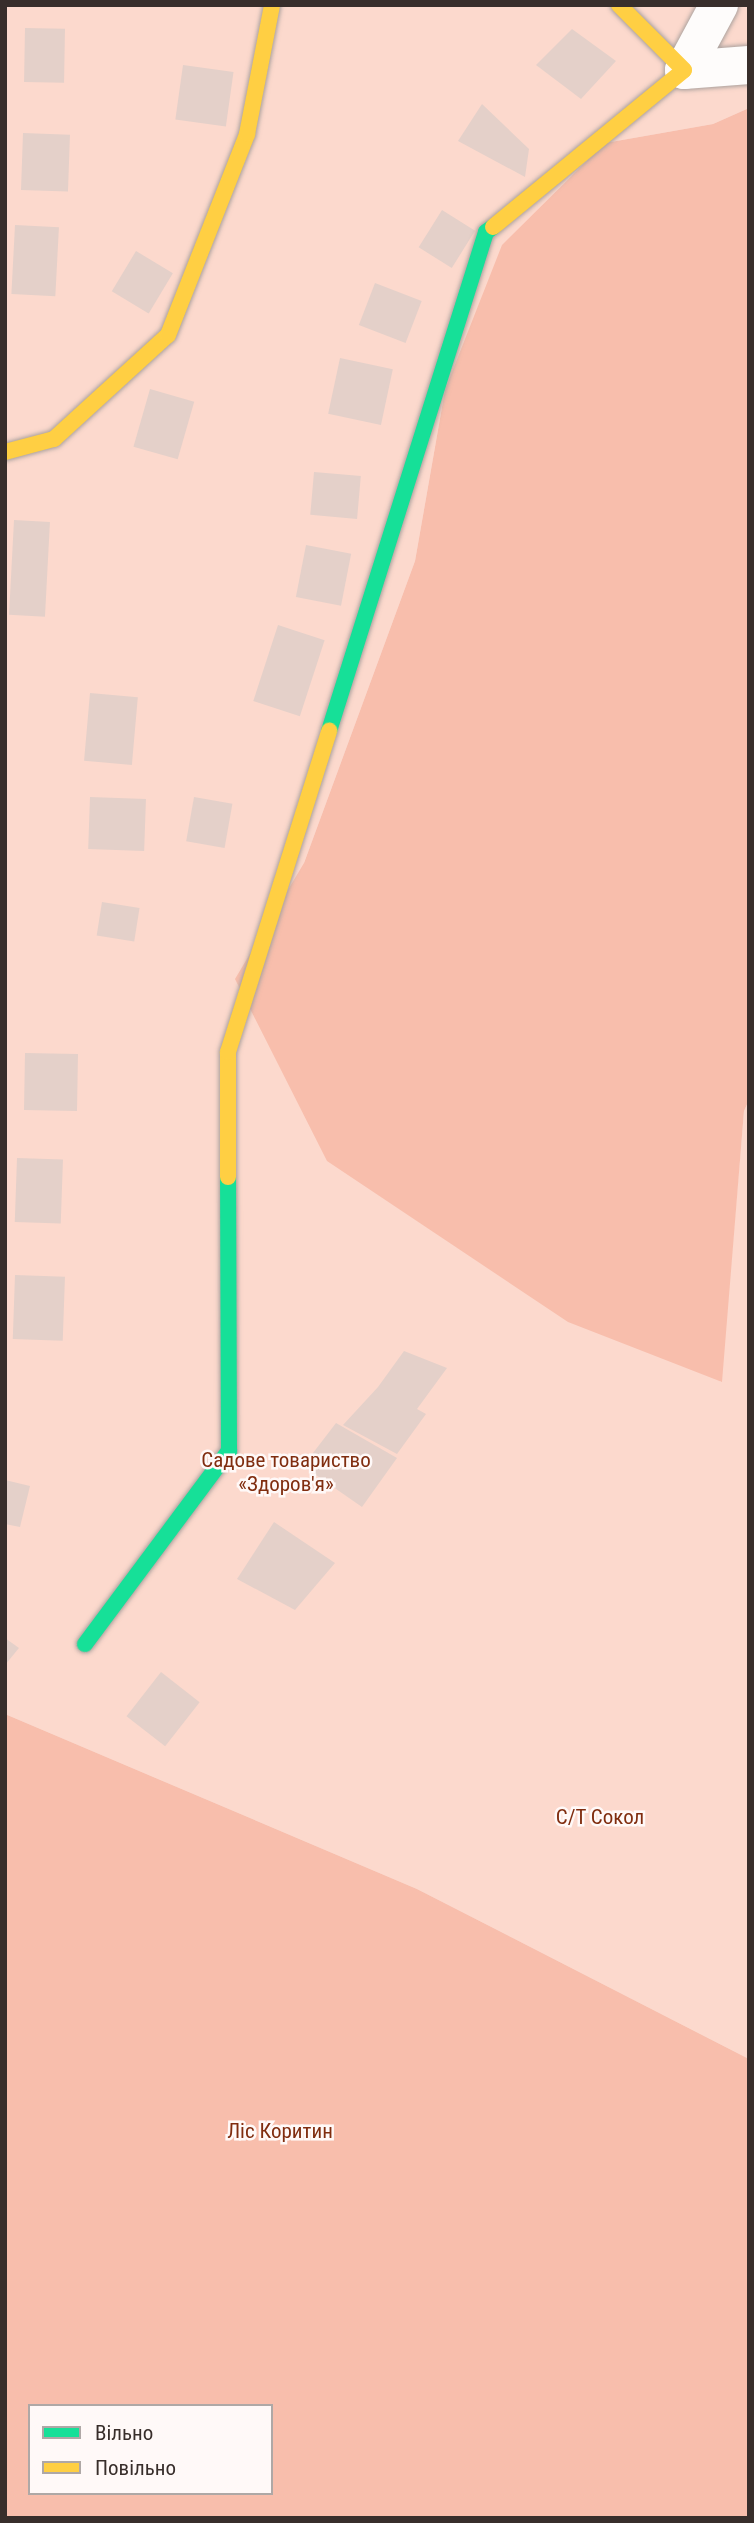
<!DOCTYPE html>
<html>
<head>
<meta charset="utf-8">
<style>
  body { margin:0 }
  #map { position:relative; width:754px; height:2523px; overflow:hidden; background:#f8ece7; font-family:"Roboto Condensed",sans-serif }
  div>[style] { position:absolute }
  [style*='--x'] { left:calc(var(--x)*1px); top:calc(var(--y)*1px); width:calc(var(--w)*1px); rotate:calc(var(--a)*1deg) }
  .green>* { inset:0; background:#fcd9cd }
  .forest>* { inset:0; background:#f8beac }
  .building>* { inset:0; background:#e4d0c9; transform-origin:0 0 }
  .roads { filter:drop-shadow(0 0 2px #aca29e) drop-shadow(0 0 2px #aca29e) }
  .street>* { height:38px; margin:-19px; padding:0 19px; transform-origin:19px; border-radius:19px; background:#fefcfb }
  .fast>* { height:16px; margin:-8px; padding:0 8px; transform-origin:8px; border-radius:8px; background:#16e098 }
  .slow>* { height:16px; margin:-8px; padding:0 8px; transform-origin:8px; border-radius:8px; background:#ffcf43 }
  span { translate:-50% -50%; white-space:nowrap; text-align:center; line-height:1.15; -webkit-text-stroke:5px #fff9f8; paint-order:stroke }
  .park-label { font-size:21px; color:#802d0f }
  .frame { position:absolute; inset:0; border:7px solid #382e2b; pointer-events:none }
  .legend { position:absolute; left:28px; top:2404px; width:245px; height:91px; box-sizing:border-box; background:#fff9f8; border:2px solid #afa8a6; margin:0; padding:9px 12px; list-style:none; font-size:21px; color:#382e2b }
  .legend li { display:flex; align-items:center; gap:14px; height:35px }
  .legend b { width:35px; border:2px solid #afa8a6 }
</style>
</head>
<body>
<div id="map">
  <div class="green">
    <i style="clip-path:polygon(5px 5px,749px 5px,749px 108px,713px 124px,605px 143px,445px 390px,415px 561px,304px 863px,721px 1382px,744px 1111px,749px 1100px,749px 2059px,417px 1889px,5px 1714px)"></i>
  </div>
  <div class="forest">
    <i style="clip-path:polygon(749px 108px,749px 1100px,744px 1111px,722px 1382px,568px 1322px,327px 1161px,235px 979px,304px 863px,415px 561px,445px 390px,502px 245px,605px 143px,713px 124px)"></i>
    <i style="clip-path:polygon(evenodd,5px 1714px,417px 1889px,749px 2059px,749px 2518px,5px 2518px,5px 1714px,30px 2406px,271px 2406px,271px 2493px,30px 2493px,30px 2406px)"></i>
  </div>
  <div class="building">
    <i style="left:25px;top:28px;width:40px;height:54px;rotate:1deg"></i>
    <i style="clip-path:polygon(572px 29px,616px 61px,581px 99px,536px 65px)"></i>
    <i style="left:183px;top:65px;width:51px;height:55px;rotate:8deg"></i>
    <i style="clip-path:polygon(482px 104px,529px 149px,525px 177px,458px 141px)"></i>
    <i style="left:23px;top:133px;width:47px;height:57px;rotate:2deg"></i>
    <i style="left:442px;top:210px;width:39px;height:44px;rotate:32deg"></i>
    <i style="left:15px;top:225px;width:44px;height:69px;rotate:3deg"></i>
    <i style="left:136px;top:251px;width:43px;height:47px;rotate:31deg"></i>
    <i style="left:375px;top:283px;width:50px;height:45px;rotate:21deg"></i>
    <i style="left:340px;top:358px;width:54px;height:57px;rotate:12deg"></i>
    <i style="left:150px;top:389px;width:46px;height:60px;rotate:16deg"></i>
    <i style="left:314px;top:472px;width:47px;height:43px;rotate:5deg"></i>
    <i style="left:14px;top:520px;width:36px;height:95px;rotate:3deg"></i>
    <i style="left:306px;top:545px;width:46px;height:53px;rotate:11deg"></i>
    <i style="left:278px;top:625px;width:49px;height:80px;rotate:18deg"></i>
    <i style="left:90px;top:693px;width:48px;height:68px;rotate:5deg"></i>
    <i style="left:90px;top:797px;width:56px;height:52px;rotate:2deg"></i>
    <i style="left:194px;top:797px;width:39px;height:45px;rotate:10deg"></i>
    <i style="left:102px;top:902px;width:38px;height:34px;rotate:9deg"></i>
    <i style="left:25px;top:1053px;width:53px;height:57px;rotate:1deg"></i>
    <i style="left:17px;top:1158px;width:46px;height:64px;rotate:2deg"></i>
    <i style="left:15px;top:1275px;width:50px;height:64px;rotate:2deg"></i>
    <i style="clip-path:polygon(404px 1351px,447px 1368px,417px 1409px,426px 1414px,397px 1454px,343px 1425px,378px 1387px)"></i>
    <i style="clip-path:polygon(336px 1423px,397px 1458px,362px 1507px,303px 1466px)"></i>
    <i style="clip-path:polygon(5px 1480px,30px 1486px,20px 1527px,5px 1524px)"></i>
    <i style="clip-path:polygon(274px 1522px,335px 1563px,295px 1610px,237px 1579px)"></i>
    <i style="clip-path:polygon(5px 1638px,19px 1648px,5px 1665px)"></i>
    <i style="left:161px;top:1672px;width:49px;height:56px;rotate:38deg"></i>
  </div>
  <div class="roads">
    <div class="street">
      <i style="--x:684;--y:70;--w:74;--a:-61.7"></i>
      <i style="--x:684;--y:70;--w:65;--a:-4.4"></i>
    </div>
    <div class="fast">
      <i style="--x:329;--y:731;--w:523;--a:-72.53"></i>
      <i style="--x:486;--y:232;--w:9;--a:-36"></i>
      <i style="--x:85;--y:1644;--w:241;--a:-53.3"></i>
      <i style="--x:229;--y:1451;--w:274;--a:-90.2"></i>
    </div>
    <div class="slow">
      <i style="--x:493;--y:227;--w:247;--a:-39.4"></i>
      <i style="--x:684;--y:70;--w:92;--a:-135"></i>
      <i style="--x:5;--y:452;--w:51;--a:-14.9"></i>
      <i style="--x:54;--y:439;--w:154;--a:-42.4"></i>
      <i style="--x:168;--y:335;--w:216;--a:-68.5"></i>
      <i style="--x:247;--y:134;--w:131;--a:-79"></i>
      <i style="--x:228;--y:1177;--w:125;--a:-90"></i>
      <i style="--x:228;--y:1052;--w:337;--a:-72.5"></i>
    </div>
  </div>
  <div class="park-label">
    <span style="left:286px;top:1472px">Садове товариство<br>«Здоров'я»</span>
    <span style="left:600px;top:1817px">С/Т Сокол</span>
    <span style="left:280px;top:2131px">Ліс Коритин</span>
  </div>
  <div class="frame"></div>
  <ul class="legend">
  <li><b style="height:9px;background:#16e098"></b>Вільно</li>
  <li><b style="height:9px;background:#ffcf43"></b>Повільно</li>
  </ul>
</div>
</body>
</html>
